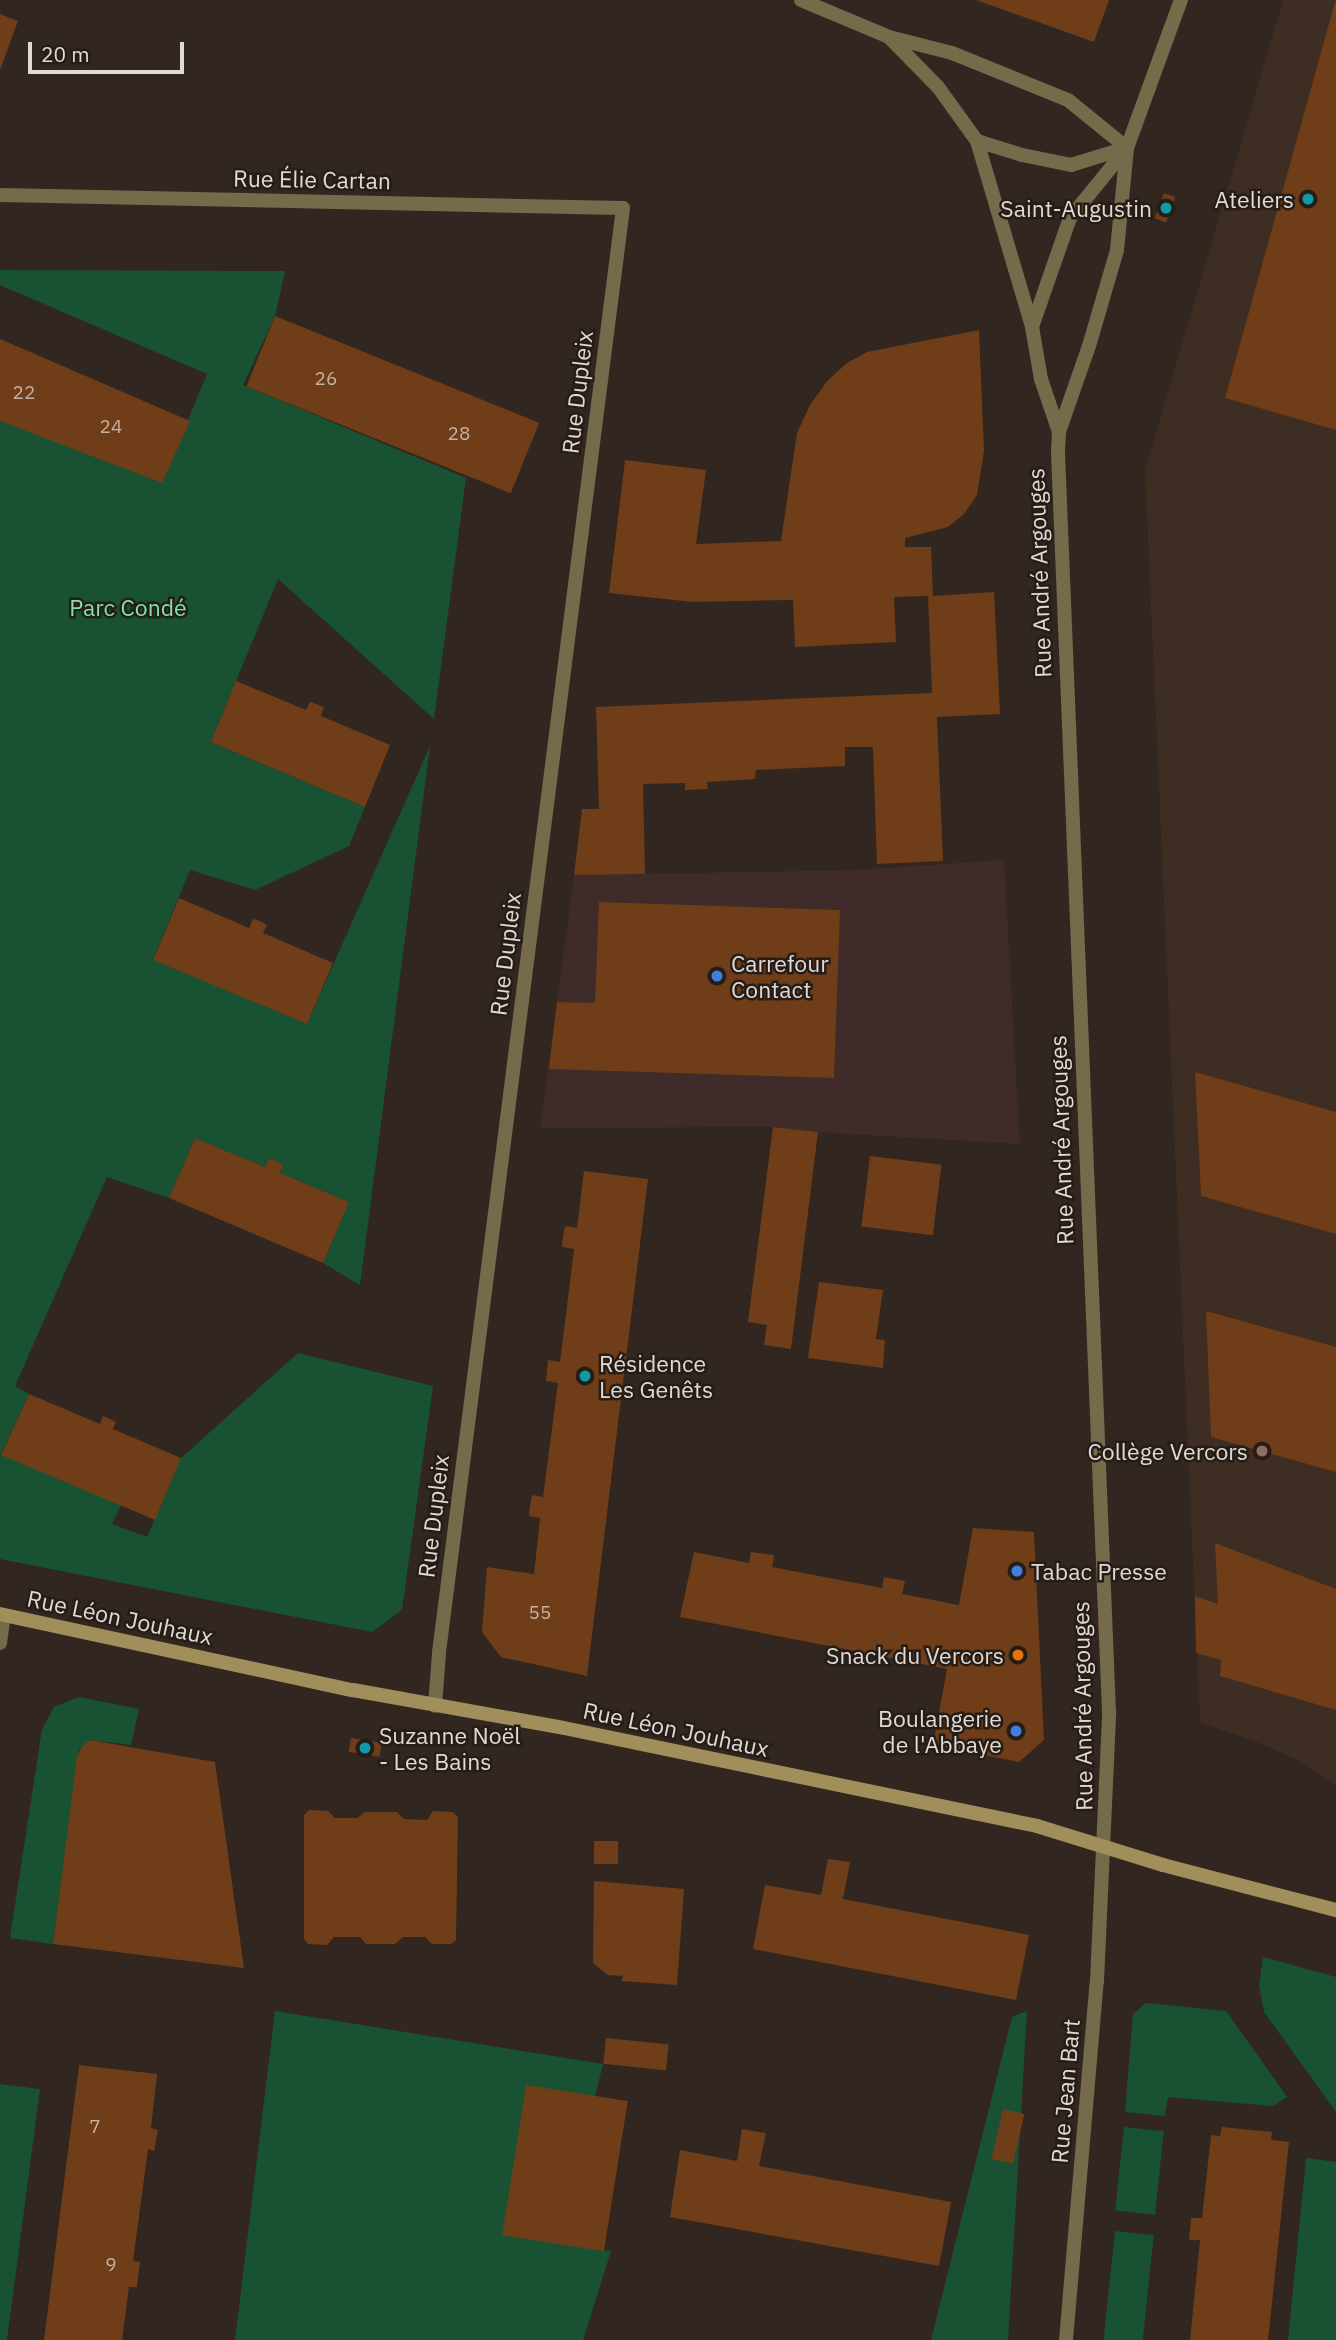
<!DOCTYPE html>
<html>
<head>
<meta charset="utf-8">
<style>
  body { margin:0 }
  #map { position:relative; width:1336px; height:2340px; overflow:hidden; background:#312720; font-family:"IBM Plex Sans",sans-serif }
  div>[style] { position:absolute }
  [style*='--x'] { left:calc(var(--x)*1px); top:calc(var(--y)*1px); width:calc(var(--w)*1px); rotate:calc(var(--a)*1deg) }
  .commercial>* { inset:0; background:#3f2b29 }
  .built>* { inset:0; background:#3d2d22 }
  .green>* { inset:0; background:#195233; transform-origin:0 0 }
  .building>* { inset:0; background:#6f3d17; transform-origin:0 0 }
  .street>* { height:14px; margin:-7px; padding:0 7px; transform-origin:7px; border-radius:7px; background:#756a4a }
  .secondary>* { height:14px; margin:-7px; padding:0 7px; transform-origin:7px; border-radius:7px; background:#a18e5a }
  .dots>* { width:19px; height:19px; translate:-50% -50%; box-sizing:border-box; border:4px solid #271d17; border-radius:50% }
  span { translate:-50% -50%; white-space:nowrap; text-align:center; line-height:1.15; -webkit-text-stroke:5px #271d17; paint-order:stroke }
  .number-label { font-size:19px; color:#c4b2a5 }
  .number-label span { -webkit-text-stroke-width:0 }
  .street-label { font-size:23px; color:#e0d9d4 }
  .poi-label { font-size:23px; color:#e0d9d4 }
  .right { translate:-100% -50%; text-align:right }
  .left { translate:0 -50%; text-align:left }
  .park-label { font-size:23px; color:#79e7a5 }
  .scale { position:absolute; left:28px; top:42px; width:156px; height:32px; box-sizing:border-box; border:4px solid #e0d9d4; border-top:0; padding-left:9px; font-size:21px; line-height:24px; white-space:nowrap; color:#e0d9d4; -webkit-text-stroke:5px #271d17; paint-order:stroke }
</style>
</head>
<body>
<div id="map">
  <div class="commercial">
    <i style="clip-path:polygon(1004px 860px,1020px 1144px,818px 1132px,773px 1127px,540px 1128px,574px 875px,856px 870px)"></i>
  </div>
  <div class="built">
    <i style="clip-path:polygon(1283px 0,1336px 0,1336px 1786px,1304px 1763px,1267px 1746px,1200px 1722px,1145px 470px)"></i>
  </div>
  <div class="green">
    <i style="clip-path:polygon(0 270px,285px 271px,275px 316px,243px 385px,466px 478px,434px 719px,278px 579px,211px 742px,365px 807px,349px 846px,255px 890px,190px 870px,153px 959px,307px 1024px,430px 746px,360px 1285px,323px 1263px,349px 1202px,280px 1173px,283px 1164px,269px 1158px,265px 1167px,195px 1138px,169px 1198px,107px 1177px,15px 1386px,29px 1394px,1px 1454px,121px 1505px,112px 1524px,147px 1537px,181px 1458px,298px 1353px,433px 1386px,402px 1610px,372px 1632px,0 1559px,0 419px,162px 483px,207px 374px,0 285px)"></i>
    <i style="clip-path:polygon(79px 1697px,139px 1709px,131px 1745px,90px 1740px,79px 1750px,53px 1944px,10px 1938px,42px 1729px,54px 1707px)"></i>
    <i style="clip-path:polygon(1263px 1957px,1336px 1977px,1336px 2112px,1264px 2012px,1259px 1986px)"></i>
    <i style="clip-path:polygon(1146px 2003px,1226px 2011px,1287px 2097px,1273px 2106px,1168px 2097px,1165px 2116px,1125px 2112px,1133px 2014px)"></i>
    <i style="clip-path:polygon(275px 2011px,603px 2064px,595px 2096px,526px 2086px,504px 2235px,611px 2251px,583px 2340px,235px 2340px)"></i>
    <i style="clip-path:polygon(1027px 2011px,1008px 2340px,931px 2340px,1012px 2017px)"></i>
    <i style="clip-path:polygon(0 2084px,40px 2089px,7px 2340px,0 2340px)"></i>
    <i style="left:1124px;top:2127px;width:40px;height:84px;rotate:6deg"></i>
    <i style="clip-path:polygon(1306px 2158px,1336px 2162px,1336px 2340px,1288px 2340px)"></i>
    <i style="left:1115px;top:2231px;width:39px;height:109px;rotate:6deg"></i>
  </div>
  <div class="building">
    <i style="clip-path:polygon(976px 0,1109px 0,1094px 42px)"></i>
    <i style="clip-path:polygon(1335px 2px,1336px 2px,1336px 430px,1225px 398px)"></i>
    <i style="clip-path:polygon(0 14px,18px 21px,0 70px)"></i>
    <i style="left:1164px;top:193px;width:12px;height:27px;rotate:20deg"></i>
    <i style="left:275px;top:316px;width:285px;height:76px;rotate:22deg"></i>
    <i style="clip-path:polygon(979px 330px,984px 451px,977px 495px,964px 514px,948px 527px,905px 538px,905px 547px,931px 547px,933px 596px,994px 592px,1000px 714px,937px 717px,943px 861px,877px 864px,873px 747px,845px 747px,845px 766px,756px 770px,755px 779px,707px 782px,708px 789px,685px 790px,685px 783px,643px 784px,645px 874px,574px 875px,582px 809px,599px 809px,596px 707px,932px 693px,928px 596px,894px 597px,896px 642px,795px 647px,793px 600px,693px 602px,609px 593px,625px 460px,706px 470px,696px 544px,781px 541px,797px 433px,810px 405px,828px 380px,847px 363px,867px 352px)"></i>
    <i style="clip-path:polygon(0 339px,190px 421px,162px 483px,0 421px)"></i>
    <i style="clip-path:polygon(236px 681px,306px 710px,310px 702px,324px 707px,321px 716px,390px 745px,365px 807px,211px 742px)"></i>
    <i style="clip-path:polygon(179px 898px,249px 928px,253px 919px,260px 921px,267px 925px,263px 933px,333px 963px,307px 1024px,153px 960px)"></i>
    <i style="clip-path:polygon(599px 902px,840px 910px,834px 1078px,549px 1069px,557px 1002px,595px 1003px)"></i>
    <i style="clip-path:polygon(1195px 1072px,1336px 1112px,1336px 1234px,1201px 1196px)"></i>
    <i style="clip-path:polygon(773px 1127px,818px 1132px,791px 1349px,764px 1345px,767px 1325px,748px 1322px)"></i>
    <i style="clip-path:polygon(195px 1138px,265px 1167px,269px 1158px,283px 1164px,280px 1173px,349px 1202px,323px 1263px,169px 1198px)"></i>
    <i style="left:870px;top:1156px;width:72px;height:71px;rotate:7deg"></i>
    <i style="clip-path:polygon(584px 1171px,648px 1179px,587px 1676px,501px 1657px,482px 1632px,487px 1567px,534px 1574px,540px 1518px,529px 1516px,530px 1506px,532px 1495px,543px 1497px,558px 1383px,546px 1381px,548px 1360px,560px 1362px,574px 1249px,562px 1247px,563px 1237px,565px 1226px,577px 1228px)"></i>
    <i style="clip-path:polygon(819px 1282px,883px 1290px,876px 1339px,885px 1340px,883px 1368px,808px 1358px)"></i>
    <i style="clip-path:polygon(1206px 1311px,1336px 1347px,1336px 1472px,1211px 1437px)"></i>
    <i style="clip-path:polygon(29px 1394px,100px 1424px,103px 1416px,110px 1419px,116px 1422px,113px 1429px,181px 1458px,155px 1520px,1px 1455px)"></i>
    <i style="clip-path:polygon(973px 1528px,1034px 1532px,1044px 1740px,1019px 1762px,933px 1745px,947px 1669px,680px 1617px,694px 1552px,749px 1563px,751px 1552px,774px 1555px,772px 1567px,882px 1588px,884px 1577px,905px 1581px,902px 1594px,959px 1605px)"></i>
    <i style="clip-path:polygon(1215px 1543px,1336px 1589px,1336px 1710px,1220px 1676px,1221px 1660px,1196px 1653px,1195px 1596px,1218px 1604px)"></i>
    <i style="left:351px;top:1738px;width:31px;height:14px;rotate:9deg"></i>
    <i style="clip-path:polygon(90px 1740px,215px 1762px,244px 1968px,53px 1944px,77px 1756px,83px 1745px)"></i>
    <i style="clip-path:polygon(309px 1810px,328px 1811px,335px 1818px,357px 1818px,365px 1812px,397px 1812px,404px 1819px,427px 1820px,433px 1811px,453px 1812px,458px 1817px,456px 1940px,451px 1944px,432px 1944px,425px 1937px,403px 1937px,395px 1944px,366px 1944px,360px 1937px,334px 1937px,327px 1945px,308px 1944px,304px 1939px,304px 1815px)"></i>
    <i style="left:594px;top:1841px;width:24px;height:23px"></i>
    <i style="clip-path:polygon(828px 1859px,850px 1862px,843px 1899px,1029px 1935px,1016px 2000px,753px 1949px,765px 1885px,821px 1895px)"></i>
    <i style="clip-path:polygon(594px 1881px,684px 1889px,677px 1985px,621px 1981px,623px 1976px,608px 1975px,593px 1963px)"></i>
    <i style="left:606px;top:2038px;width:63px;height:26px;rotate:6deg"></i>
    <i style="clip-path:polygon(79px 2065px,157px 2074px,151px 2128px,158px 2130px,154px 2151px,148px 2149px,133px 2261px,140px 2262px,137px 2287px,129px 2287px,122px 2340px,44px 2340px)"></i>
    <i style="left:526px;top:2085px;width:103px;height:152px;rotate:9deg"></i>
    <i style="left:1003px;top:2109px;width:22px;height:51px;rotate:13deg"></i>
    <i style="clip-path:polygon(1222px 2127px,1272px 2132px,1271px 2140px,1289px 2142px,1268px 2340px,1190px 2340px,1200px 2240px,1189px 2240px,1191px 2218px,1202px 2218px,1211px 2135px,1220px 2136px)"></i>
    <i style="clip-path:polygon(742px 2129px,766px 2133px,759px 2166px,951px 2202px,939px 2266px,670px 2217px,680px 2150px,737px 2161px)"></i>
  </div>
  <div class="street">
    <i style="--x:801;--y:0;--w:95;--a:22.8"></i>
    <i style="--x:889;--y:37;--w:65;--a:14.3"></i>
    <i style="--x:952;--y:53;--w:125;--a:22.1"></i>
    <i style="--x:1068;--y:100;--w:76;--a:39.1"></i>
    <i style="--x:889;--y:37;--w:70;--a:45.6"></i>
    <i style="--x:938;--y:87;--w:67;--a:54.2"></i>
    <i style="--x:977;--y:141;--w:47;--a:17.3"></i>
    <i style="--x:1022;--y:155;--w:50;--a:11.5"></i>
    <i style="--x:1071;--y:165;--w:58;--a:-17.2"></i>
    <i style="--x:977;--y:141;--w:194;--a:73.5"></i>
    <i style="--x:0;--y:195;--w:623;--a:1.2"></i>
    <i style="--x:623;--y:208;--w:1457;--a:97.26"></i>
    <i style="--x:439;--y:1653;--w:53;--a:94.3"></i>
    <i style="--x:1059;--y:432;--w:56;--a:-108.8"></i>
    <i style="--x:1041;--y:379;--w:53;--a:-99.8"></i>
    <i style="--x:1032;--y:327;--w:115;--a:-70.8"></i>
    <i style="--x:1070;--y:218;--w:89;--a:-50.9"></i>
    <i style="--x:0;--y:1643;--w:28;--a:-82"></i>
    <i style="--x:1066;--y:2340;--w:360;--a:-85.1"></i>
    <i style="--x:1097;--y:1981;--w:269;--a:-87.4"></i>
    <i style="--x:1109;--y:1712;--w:1262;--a:-92.32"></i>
    <i style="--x:1058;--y:451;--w:19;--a:-87"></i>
    <i style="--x:1059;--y:432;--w:91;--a:-70.8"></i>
    <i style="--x:1089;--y:346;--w:100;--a:-73.7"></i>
    <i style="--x:1117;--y:250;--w:102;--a:-84.4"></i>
    <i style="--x:1127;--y:148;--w:158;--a:-70"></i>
  </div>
  <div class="secondary">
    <i style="--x:0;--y:1614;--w:361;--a:12.2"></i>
    <i style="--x:353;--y:1690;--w:214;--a:10.2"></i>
    <i style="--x:564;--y:1728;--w:483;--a:11.7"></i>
    <i style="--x:1037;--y:1826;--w:132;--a:17.2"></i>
    <i style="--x:1163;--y:1865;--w:179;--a:14.6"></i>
  </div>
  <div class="dots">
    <i style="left:1308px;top:199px;background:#0f9aa8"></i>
    <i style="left:1166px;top:208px;background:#0f9aa8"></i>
    <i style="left:717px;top:976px;background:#3f7fe0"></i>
    <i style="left:585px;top:1376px;background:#0f9aa8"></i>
    <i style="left:1262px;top:1451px;background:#8d6e63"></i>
    <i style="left:1017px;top:1571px;background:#3f7fe0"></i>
    <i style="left:1018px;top:1655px;background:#e8710a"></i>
    <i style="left:1016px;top:1731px;background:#3f7fe0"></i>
    <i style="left:365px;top:1748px;background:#0f9aa8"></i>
  </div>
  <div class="number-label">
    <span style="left:326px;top:379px">26</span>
    <span style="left:24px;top:393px">22</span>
    <span style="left:111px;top:427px">24</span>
    <span style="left:459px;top:434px">28</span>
    <span style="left:540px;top:1613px">55</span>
    <span style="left:95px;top:2127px">7</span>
    <span style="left:111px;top:2265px">9</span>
  </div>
  <div class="street-label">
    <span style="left:312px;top:179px;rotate:1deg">Rue Élie Cartan</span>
    <span style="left:577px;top:392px;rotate:-83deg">Rue Dupleix</span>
    <span style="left:1039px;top:573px;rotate:-92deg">Rue André Argouges</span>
    <span style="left:505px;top:954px;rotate:-83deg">Rue Dupleix</span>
    <span style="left:1061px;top:1140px;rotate:-92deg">Rue André Argouges</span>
    <span style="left:433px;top:1516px;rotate:-83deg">Rue Dupleix</span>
    <span style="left:120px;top:1617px;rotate:12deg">Rue Léon Jouhaux</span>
    <span style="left:1082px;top:1706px;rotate:-91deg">Rue André Argouges</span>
    <span style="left:676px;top:1729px;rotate:12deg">Rue Léon Jouhaux</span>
    <span style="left:1065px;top:2091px;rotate:-85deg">Rue Jean Bart</span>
  </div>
  <div class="poi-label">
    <span class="right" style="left:1294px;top:199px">Ateliers</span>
    <span class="right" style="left:1152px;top:208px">Saint-Augustin</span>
    <span class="left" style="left:731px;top:976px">Carrefour<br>Contact</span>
    <span class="left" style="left:599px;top:1376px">Résidence<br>Les Genêts</span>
    <span class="right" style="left:1248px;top:1451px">Collège Vercors</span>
    <span class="left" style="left:1031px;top:1571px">Tabac Presse</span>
    <span class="right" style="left:1004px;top:1655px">Snack du Vercors</span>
    <span class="right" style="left:1002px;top:1731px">Boulangerie<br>de l'Abbaye</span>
    <span class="left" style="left:379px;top:1748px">Suzanne Noël<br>- Les Bains</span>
  </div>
  <div class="park-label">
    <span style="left:128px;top:607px">Parc Condé</span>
  </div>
  <div class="scale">20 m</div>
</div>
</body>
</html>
